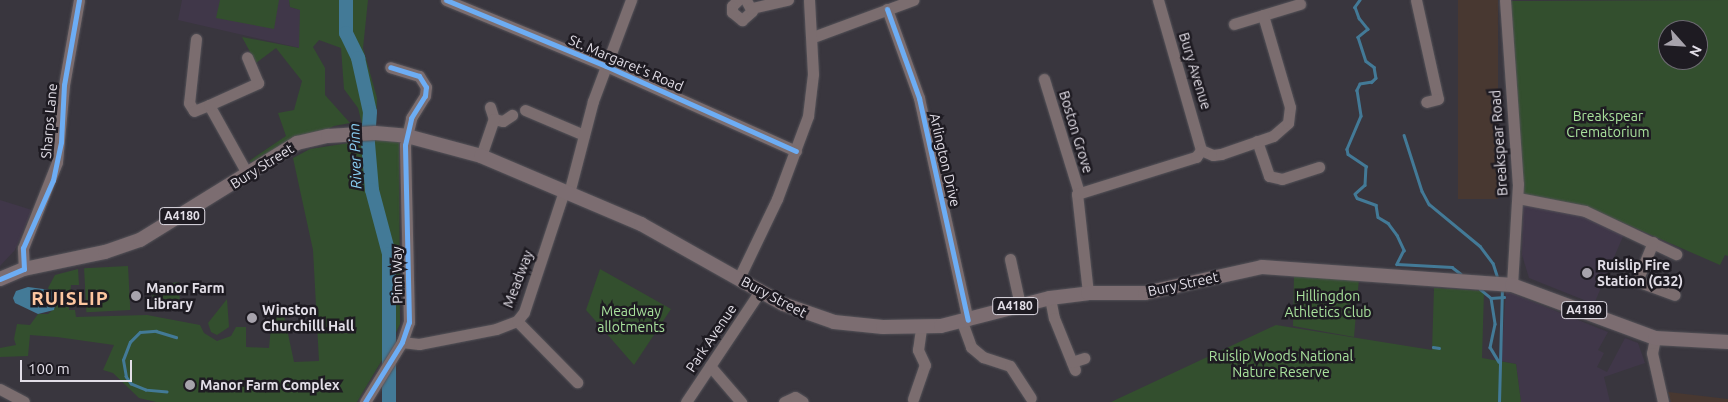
<!DOCTYPE html>
<html>
<head>
<meta charset="utf-8">
<style>
  body { margin:0 }
  #map { position:relative; width:1728px; height:402px; overflow:hidden; background:#39363e; font-family:Ubuntu,sans-serif }
  div>[style] { position:absolute }
  [style*='--x'] { left:calc(var(--x)*1px); top:calc(var(--y)*1px); width:calc(var(--w)*1px); rotate:calc(var(--a)*1deg) }
  .built>* { inset:0; background:#403749 }
  .industrial>* { inset:0; background:#483831; transform-origin:0 0 }
  .green>* { inset:0; background:#334f2e; transform-origin:0 0 }
  .water>* { inset:0; background:#437a97 }
  .stream>* { height:2.5px; margin:-1.25px; padding:0 1.25px; transform-origin:1.25px; border-radius:1.25px; background:#437a97 }
  .river>* { height:14px; margin:-7px; padding:0 7px; transform-origin:7px; border-radius:7px; background:#437a97 }
  .roads { filter:drop-shadow(0 0 1px #545258) drop-shadow(0 0 1px #545258) }
  .minor>* { height:11px; margin:-5.5px; padding:0 5.5px; transform-origin:5.5px; border-radius:5.5px; background:#7b6d6f }
  .major>* { height:14px; margin:-7px; padding:0 7px; transform-origin:7px; border-radius:7px; background:#7c6d71 }
  .cycleway>* { height:5px; margin:-2.5px; padding:0 2.5px; transform-origin:2.5px; border-radius:2.5px; background:#6dadf4 }
  .dots>* { width:14px; height:14px; translate:-50% -50%; box-sizing:border-box; border:2px solid #1e1b22; border-radius:50% }
  span { translate:-50% -50%; white-space:nowrap; text-align:center; line-height:1.15; -webkit-text-stroke:5px #1e1b22; paint-order:stroke }
  .shield-label span { padding:1px 4px; background:#1e1b22; border:1px solid; border-radius:4px; -webkit-text-stroke-width:0 }
  .shield-label { font-size:12px; color:#e2dee7; font-weight:700 }
  .street-label { font-size:14px; color:#e2dee7 }
  .park-label { font-size:14px; color:#a8e19c }
  .poi-label { font-size:14px; color:#e2dee7; font-weight:700 }
  .left { translate:0 -50%; text-align:left }
  .water-label { font-size:15px; color:#89cff4; font-style:italic }
  .district-label { font-size:19px; color:#fdc6a0; font-weight:700; letter-spacing:1px }
  .north { position:absolute; left:1658px; top:20px; width:50px; height:50px; box-sizing:border-box; background:#1e1b22; border:1px solid #6c6971; border-radius:50%; rotate:116deg; font-size:14px; font-weight:700; line-height:20px; text-align:center; color:#e2dee7 }
  .north::after { content:''; display:block; margin:auto; width:18px; height:22px; background:#a7a3ac; clip-path:polygon(50% 0,100% 100%,50% 72%,0 100%) }
  .scale { position:absolute; left:20px; top:360px; width:112px; height:22px; box-sizing:border-box; border:2px solid #e2dee7; border-top:0; padding-left:6px; font-size:15px; line-height:18px; white-space:nowrap; color:#e2dee7; -webkit-text-stroke:4px #1e1b22; paint-order:stroke }
</style>
</head>
<body>
<div id="map">
  <div class="built">
    <i style="clip-path:polygon(182px 0,289px 0,290px 7px,300px 10px,300px 48px,178px 20px)"></i>
    <i style="clip-path:polygon(0 200px,32px 210px,15px 250px,0 266px)"></i>
    <i style="clip-path:polygon(1523px 205px,1577px 213px,1624px 234px,1594px 304px,1529px 278px,1522px 255px)"></i>
    <i style="clip-path:polygon(1506px 291px,1608px 332px,1598px 350px,1604px 353px,1597px 367px,1607px 372px,1625px 338px,1638px 343px,1645px 363px,1604px 377px,1610px 402px,1521px 402px,1516px 364px,1501px 361px)"></i>
  </div>
  <div class="industrial">
    <i style="left:1458px;top:0;width:40px;height:199px"></i>
    <i style="clip-path:polygon(1668px 392px,1728px 399px,1728px 402px,1671px 402px)"></i>
  </div>
  <div class="green">
    <i style="clip-path:polygon(220px 0,279px 0,274px 29px,216px 18px)"></i>
    <i style="clip-path:polygon(289px 0,368px 0,363px 48px,377px 98px,376px 126px,362px 124px,358px 108px,344px 89px,341px 48px,319px 40px,313px 47px,325px 68px,325px 95px,350px 123px,334px 126px,257px 165px,249px 161px,286px 136px,278px 113px,294px 110px,302px 81px,276px 48px,256px 63px,242px 37px,299px 48px,300px 10px,290px 7px)"></i>
    <i style="clip-path:polygon(evenodd,1728px 0,1728px 256px,1725px 255px,1720px 265px,1594px 210px,1520px 196px,1510px 1px,1728px 0,1668px 30px,1698px 30px,1698px 60px,1668px 60px,1668px 30px)"></i>
    <i style="clip-path:polygon(368px 140px,372px 190px,389px 254px,391px 337px,388px 350px,357px 402px,156px 402px,139px 398px,113px 373px,103px 370px,114px 345px,57px 337px,30px 335px,28px 356px,0 357px,0 348px,16px 345px,14px 339px,17px 324px,30px 325px,38px 314px,48px 314px,56px 307px,56px 300px,48px 288px,55px 275px,78px 269px,79px 285px,71px 285px,69px 310px,75px 310px,76px 317px,147px 315px,200px 325px,204px 333px,217px 341px,231px 336px,236px 327px,246px 327px,246px 347px,269px 348px,272px 316px,284px 315px,294px 362px,319px 361px,313px 250px,293px 158px,310px 149px)"></i>
    <i style="clip-path:polygon(371px 140px,399px 140px,400px 324px,394px 337px,392px 254px,375px 190px)"></i>
    <i style="left:128px;top:266px;width:44px;height:44px;rotate:87deg"></i>
    <i style="clip-path:polygon(600px 269px,671px 309px,634px 365px,586px 310px)"></i>
    <i style="clip-path:polygon(1294px 275px,1359px 278px,1354px 337px,1293px 326px)"></i>
    <i style="clip-path:polygon(179px 282px,180px 306px,154px 305px,151px 286px)"></i>
    <i style="clip-path:polygon(1434px 288px,1484px 291px,1482px 358px,1516px 364px,1521px 402px,1111px 402px,1276px 325px,1432px 350px)"></i>
    <i style="clip-path:polygon(227px 299px,229px 327px,217px 335px,211px 332px,208px 323px)"></i>
  </div>
  <div class="water">
    <i style="clip-path:polygon(28px 287px,51px 290px,56px 300px,54px 310px,38px 314px,15px 303px,13px 298px,16px 291px)"></i>
  </div>
  <div class="stream">
    <i style="--x:1360;--y:0;--w:9;--a:126"></i>
    <i style="--x:1355;--y:7;--w:12;--a:70"></i>
    <i style="--x:1359;--y:18;--w:14;--a:51"></i>
    <i style="--x:1368;--y:29;--w:13;--a:141"></i>
    <i style="--x:1358;--y:37;--w:25;--a:72"></i>
    <i style="--x:1366;--y:61;--w:10;--a:37"></i>
    <i style="--x:1374;--y:67;--w:11;--a:80"></i>
    <i style="--x:1376;--y:78;--w:6;--a:135"></i>
    <i style="--x:1372;--y:82;--w:12;--a:171"></i>
    <i style="--x:1360;--y:84;--w:7;--a:117"></i>
    <i style="--x:1357;--y:90;--w:26;--a:81"></i>
    <i style="--x:1361;--y:116;--w:36;--a:113"></i>
    <i style="--x:1347;--y:149;--w:5;--a:79"></i>
    <i style="--x:1348;--y:154;--w:22;--a:34"></i>
    <i style="--x:1366;--y:166;--w:19;--a:93"></i>
    <i style="--x:1365;--y:185;--w:13;--a:138"></i>
    <i style="--x:1355;--y:194;--w:4;--a:63"></i>
    <i style="--x:1357;--y:198;--w:20;--a:20"></i>
    <i style="--x:1376;--y:205;--w:12;--a:81"></i>
    <i style="--x:1378;--y:217;--w:12;--a:31"></i>
    <i style="--x:1388;--y:223;--w:15;--a:53"></i>
    <i style="--x:1397;--y:235;--w:17;--a:65"></i>
    <i style="--x:1404;--y:250;--w:16;--a:117"></i>
    <i style="--x:1397;--y:264;--w:55;--a:3.1"></i>
    <i style="--x:1452;--y:267;--w:11;--a:38"></i>
    <i style="--x:1404;--y:135;--w:59;--a:72.2"></i>
    <i style="--x:1422;--y:191;--w:15;--a:62"></i>
    <i style="--x:1429;--y:204;--w:66;--a:39.5"></i>
    <i style="--x:1480;--y:246;--w:21;--a:53"></i>
    <i style="--x:1493;--y:263;--w:13;--a:72"></i>
    <i style="--x:1480;--y:289;--w:14;--a:39"></i>
    <i style="--x:1491;--y:298;--w:26;--a:81"></i>
    <i style="--x:1495;--y:324;--w:24;--a:102"></i>
    <i style="--x:1490;--y:347;--w:17;--a:59"></i>
    <i style="--x:1491;--y:298;--w:13;--a:-4"></i>
    <i style="--x:1433;--y:347;--w:6;--a:9"></i>
    <i style="--x:167;--y:392;--w:21;--a:-175"></i>
    <i style="--x:146;--y:390;--w:16;--a:-158"></i>
    <i style="--x:131;--y:384;--w:9;--a:-126"></i>
    <i style="--x:126;--y:377;--w:17;--a:-100"></i>
    <i style="--x:123;--y:360;--w:19;--a:-69"></i>
    <i style="--x:130;--y:342;--w:14;--a:-45"></i>
    <i style="--x:140;--y:332;--w:16;--a:-4"></i>
    <i style="--x:156;--y:331;--w:21;--a:17"></i>
    <i style="--x:1499;--y:402;--w:112;--a:-88.5"></i>
  </div>
  <div class="river">
    <i style="--x:346;--y:0;--w:33;--a:90"></i>
    <i style="--x:346;--y:33;--w:28;--a:64"></i>
    <i style="--x:358;--y:58;--w:55;--a:77.5"></i>
    <i style="--x:370;--y:112;--w:31;--a:94"></i>
    <i style="--x:368;--y:143;--w:47;--a:85.1"></i>
    <i style="--x:372;--y:190;--w:66;--a:75.1"></i>
    <i style="--x:389;--y:254;--w:148;--a:90"></i>
  </div>
  <div class="roads">
    <div class="minor">
      <i style="--x:446;--y:0;--w:173;--a:22.4"></i>
      <i style="--x:606;--y:66;--w:208;--a:24.1"></i>
      <i style="--x:738;--y:0;--w:8;--a:135"></i>
      <i style="--x:732;--y:6;--w:6;--a:90"></i>
      <i style="--x:732;--y:12;--w:13;--a:39"></i>
      <i style="--x:742;--y:20;--w:13;--a:-42"></i>
      <i style="--x:752;--y:11;--w:13;--a:-119"></i>
      <i style="--x:1158;--y:0;--w:156;--a:74"></i>
      <i style="--x:1416;--y:0;--w:101;--a:77.5"></i>
      <i style="--x:1438;--y:99;--w:12;--a:166"></i>
      <i style="--x:1505;--y:0;--w:184;--a:86"></i>
      <i style="--x:1518;--y:184;--w:101;--a:93.4"></i>
      <i style="--x:752;--y:8;--w:37;--a:-13"></i>
      <i style="--x:887;--y:9;--w:95;--a:70.2"></i>
      <i style="--x:919;--y:98;--w:227;--a:77.6"></i>
      <i style="--x:1234;--y:24;--w:69;--a:-16.9"></i>
      <i style="--x:813;--y:37;--w:107;--a:-20.3"></i>
      <i style="--x:196;--y:39;--w:64;--a:96.2"></i>
      <i style="--x:189;--y:103;--w:9;--a:58"></i>
      <i style="--x:194;--y:111;--w:16;--a:-22"></i>
      <i style="--x:209;--y:105;--w:80;--a:60.9"></i>
      <i style="--x:1044;--y:79;--w:119;--a:72.9"></i>
      <i style="--x:209;--y:105;--w:54;--a:-24.2"></i>
      <i style="--x:258;--y:83;--w:28;--a:-113"></i>
      <i style="--x:490;--y:107;--w:13;--a:72"></i>
      <i style="--x:494;--y:119;--w:9;--a:13"></i>
      <i style="--x:503;--y:121;--w:11;--a:-34"></i>
      <i style="--x:525;--y:110;--w:64;--a:23"></i>
      <i style="--x:1257;--y:141;--w:37;--a:71"></i>
      <i style="--x:1269;--y:176;--w:13;--a:13"></i>
      <i style="--x:1282;--y:179;--w:39;--a:-18"></i>
      <i style="--x:1201;--y:150;--w:13;--a:23"></i>
      <i style="--x:1213;--y:155;--w:8;--a:-7"></i>
      <i style="--x:1221;--y:154;--w:55;--a:-19.1"></i>
      <i style="--x:1273;--y:136;--w:20;--a:-41"></i>
      <i style="--x:1288;--y:123;--w:16;--a:-83"></i>
      <i style="--x:1290;--y:107;--w:96;--a:-106.4"></i>
      <i style="--x:481;--y:156;--w:39;--a:-71"></i>
      <i style="--x:569;--y:193;--w:95;--a:-75.4"></i>
      <i style="--x:593;--y:101;--w:108;--a:-69.4"></i>
      <i style="--x:1518;--y:198;--w:68;--a:11"></i>
      <i style="--x:1585;--y:211;--w:101;--a:25.3"></i>
      <i style="--x:1653;--y:242;--w:42;--a:112.3"></i>
      <i style="--x:1637;--y:281;--w:40;--a:20.2"></i>
      <i style="--x:1010;--y:259;--w:47;--a:77.7"></i>
      <i style="--x:24;--y:269;--w:21;--a:-93"></i>
      <i style="--x:23;--y:248;--w:92;--a:-68.4"></i>
      <i style="--x:57;--y:162;--w:77;--a:-84.8"></i>
      <i style="--x:64;--y:85;--w:86;--a:-80"></i>
      <i style="--x:739;--y:278;--w:88;--a:-64.3"></i>
      <i style="--x:777;--y:199;--w:89;--a:-69.5"></i>
      <i style="--x:808;--y:116;--w:42;--a:-83.2"></i>
      <i style="--x:813;--y:74;--w:74;--a:-93.1"></i>
      <i style="--x:1088;--y:293;--w:100;--a:-96.3"></i>
      <i style="--x:1077;--y:194;--w:125;--a:-17.3"></i>
      <i style="--x:1196;--y:157;--w:9;--a:-54"></i>
      <i style="--x:1050;--y:298;--w:20;--a:79"></i>
      <i style="--x:1054;--y:318;--w:56;--a:68"></i>
      <i style="--x:517;--y:321;--w:86;--a:45.5"></i>
      <i style="--x:962;--y:322;--w:27;--a:70"></i>
      <i style="--x:971;--y:347;--w:16;--a:40"></i>
      <i style="--x:983;--y:357;--w:28;--a:18"></i>
      <i style="--x:1010;--y:366;--w:38;--a:57"></i>
      <i style="--x:1655;--y:338;--w:15;--a:101"></i>
      <i style="--x:1652;--y:353;--w:50;--a:77.3"></i>
      <i style="--x:402;--y:342;--w:17;--a:7"></i>
      <i style="--x:419;--y:344;--w:78;--a:-11"></i>
      <i style="--x:496;--y:329;--w:22;--a:-21"></i>
      <i style="--x:517;--y:321;--w:11;--a:-52"></i>
      <i style="--x:524;--y:312;--w:127;--a:-71.7"></i>
      <i style="--x:1072;--y:362;--w:13;--a:-18"></i>
      <i style="--x:710;--y:366;--w:48;--a:49.3"></i>
      <i style="--x:0;--y:389;--w:27;--a:28"></i>
      <i style="--x:913;--y:399;--w:36;--a:-71"></i>
      <i style="--x:925;--y:365;--w:17;--a:-115"></i>
      <i style="--x:918;--y:350;--w:22;--a:-82"></i>
      <i style="--x:365;--y:402;--w:70;--a:-58.3"></i>
      <i style="--x:402;--y:342;--w:21;--a:-71"></i>
      <i style="--x:409;--y:322;--w:177;--a:-91.3"></i>
      <i style="--x:405;--y:145;--w:28;--a:-77"></i>
      <i style="--x:411;--y:118;--w:26;--a:-58"></i>
      <i style="--x:425;--y:96;--w:9;--a:-84"></i>
      <i style="--x:426;--y:87;--w:13;--a:-122"></i>
      <i style="--x:419;--y:76;--w:30;--a:-163"></i>
      <i style="--x:686;--y:402;--w:133;--a:-56.3"></i>
      <i style="--x:784;--y:402;--w:12;--a:-24"></i>
      <i style="--x:795;--y:397;--w:9;--a:32"></i>
    </div>
    <div class="major">
      <i style="--x:0;--y:279;--w:26;--a:-23"></i>
      <i style="--x:24;--y:269;--w:83;--a:-11.9"></i>
      <i style="--x:105;--y:252;--w:37;--a:-19"></i>
      <i style="--x:140;--y:240;--w:185;--a:-31.7"></i>
      <i style="--x:297;--y:143;--w:32;--a:-13"></i>
      <i style="--x:328;--y:136;--w:47;--a:-3.7"></i>
      <i style="--x:375;--y:133;--w:32;--a:5"></i>
      <i style="--x:407;--y:136;--w:77;--a:15.1"></i>
      <i style="--x:481;--y:156;--w:174;--a:23"></i>
      <i style="--x:641;--y:224;--w:163;--a:29.4"></i>
      <i style="--x:783;--y:304;--w:54;--a:19.4"></i>
      <i style="--x:834;--y:322;--w:49;--a:5.8"></i>
      <i style="--x:883;--y:327;--w:58;--a:-1"></i>
      <i style="--x:941;--y:326;--w:113;--a:-14.4"></i>
      <i style="--x:1050;--y:298;--w:38;--a:-7"></i>
      <i style="--x:1088;--y:293;--w:57;--a:0"></i>
      <i style="--x:1145;--y:293;--w:120;--a:-12.5"></i>
      <i style="--x:1262;--y:267;--w:251;--a:4.1"></i>
      <i style="--x:1512;--y:285;--w:153;--a:20.3"></i>
      <i style="--x:1655;--y:338;--w:73;--a:3.1"></i>
    </div>
  </div>
  <div class="cycleway">
    <i style="--x:446;--y:0;--w:173;--a:22.4"></i>
    <i style="--x:606;--y:66;--w:208;--a:24.1"></i>
    <i style="--x:887;--y:9;--w:95;--a:70.2"></i>
    <i style="--x:919;--y:98;--w:227;--a:77.6"></i>
    <i style="--x:0;--y:279;--w:26;--a:-23"></i>
    <i style="--x:24;--y:269;--w:21;--a:-93"></i>
    <i style="--x:23;--y:248;--w:74;--a:-66.2"></i>
    <i style="--x:53;--y:180;--w:39;--a:-78"></i>
    <i style="--x:61;--y:142;--w:57;--a:-87"></i>
    <i style="--x:64;--y:85;--w:86;--a:-80"></i>
    <i style="--x:365;--y:402;--w:70;--a:-58.3"></i>
    <i style="--x:402;--y:342;--w:21;--a:-71"></i>
    <i style="--x:409;--y:322;--w:177;--a:-91.3"></i>
    <i style="--x:405;--y:145;--w:28;--a:-77"></i>
    <i style="--x:411;--y:118;--w:26;--a:-58"></i>
    <i style="--x:425;--y:96;--w:9;--a:-84"></i>
    <i style="--x:426;--y:87;--w:13;--a:-122"></i>
    <i style="--x:419;--y:76;--w:30;--a:-163"></i>
  </div>
  <div class="dots">
    <i style="left:1587px;top:273px;background:#a7a3ac"></i>
    <i style="left:136px;top:296px;background:#a7a3ac"></i>
    <i style="left:252px;top:318px;background:#a7a3ac"></i>
    <i style="left:190px;top:385px;background:#a7a3ac"></i>
  </div>
  <div class="shield-label">
    <span style="left:182px;top:216px">A4180</span>
    <span style="left:1015px;top:306px">A4180</span>
    <span style="left:1584px;top:310px">A4180</span>
  </div>
  <div class="street-label">
    <span style="left:626px;top:63px;rotate:23deg">St. Margaret's Road</span>
    <span style="left:1195px;top:71px;rotate:73deg">Bury Avenue</span>
    <span style="left:49px;top:121px;rotate:-85deg">Sharps Lane</span>
    <span style="left:1076px;top:132px;rotate:73deg">Boston Grove</span>
    <span style="left:1499px;top:143px;rotate:-94deg">Breakspear Road</span>
    <span style="left:945px;top:160px;rotate:77deg">Arlington Drive</span>
    <span style="left:262px;top:166px;rotate:-32deg">Bury Street</span>
    <span style="left:397px;top:275px;rotate:-91deg">Pinn Way</span>
    <span style="left:518px;top:279px;rotate:-69deg">Meadway</span>
    <span style="left:1183px;top:284px;rotate:-12deg">Bury Street</span>
    <span style="left:774px;top:297px;rotate:28deg">Bury Street</span>
    <span style="left:711px;top:338px;rotate:-56deg">Park Avenue</span>
  </div>
  <div class="park-label">
    <span style="left:1608px;top:124px">Breakspear<br>Crematorium</span>
    <span style="left:1328px;top:304px">Hillingdon<br>Athletics Club</span>
    <span style="left:631px;top:319px">Meadway<br>allotments</span>
    <span style="left:1281px;top:364px">Ruislip Woods National<br>Nature Reserve</span>
  </div>
  <div class="poi-label">
    <span class="left" style="left:1597px;top:273px">Ruislip Fire<br>Station (G32)</span>
    <span class="left" style="left:146px;top:296px">Manor Farm<br>Library</span>
    <span class="left" style="left:262px;top:318px">Winston<br>Churchilll Hall</span>
    <span class="left" style="left:200px;top:385px">Manor Farm Complex</span>
  </div>
  <div class="water-label">
    <span style="left:355px;top:156px;rotate:-92deg">River Pinn</span>
  </div>
  <div class="district-label">
    <span style="left:70px;top:299px">RUISLIP</span>
  </div>
  <div class="north">N</div>
  <div class="scale">100 m</div>
</div>
</body>
</html>
